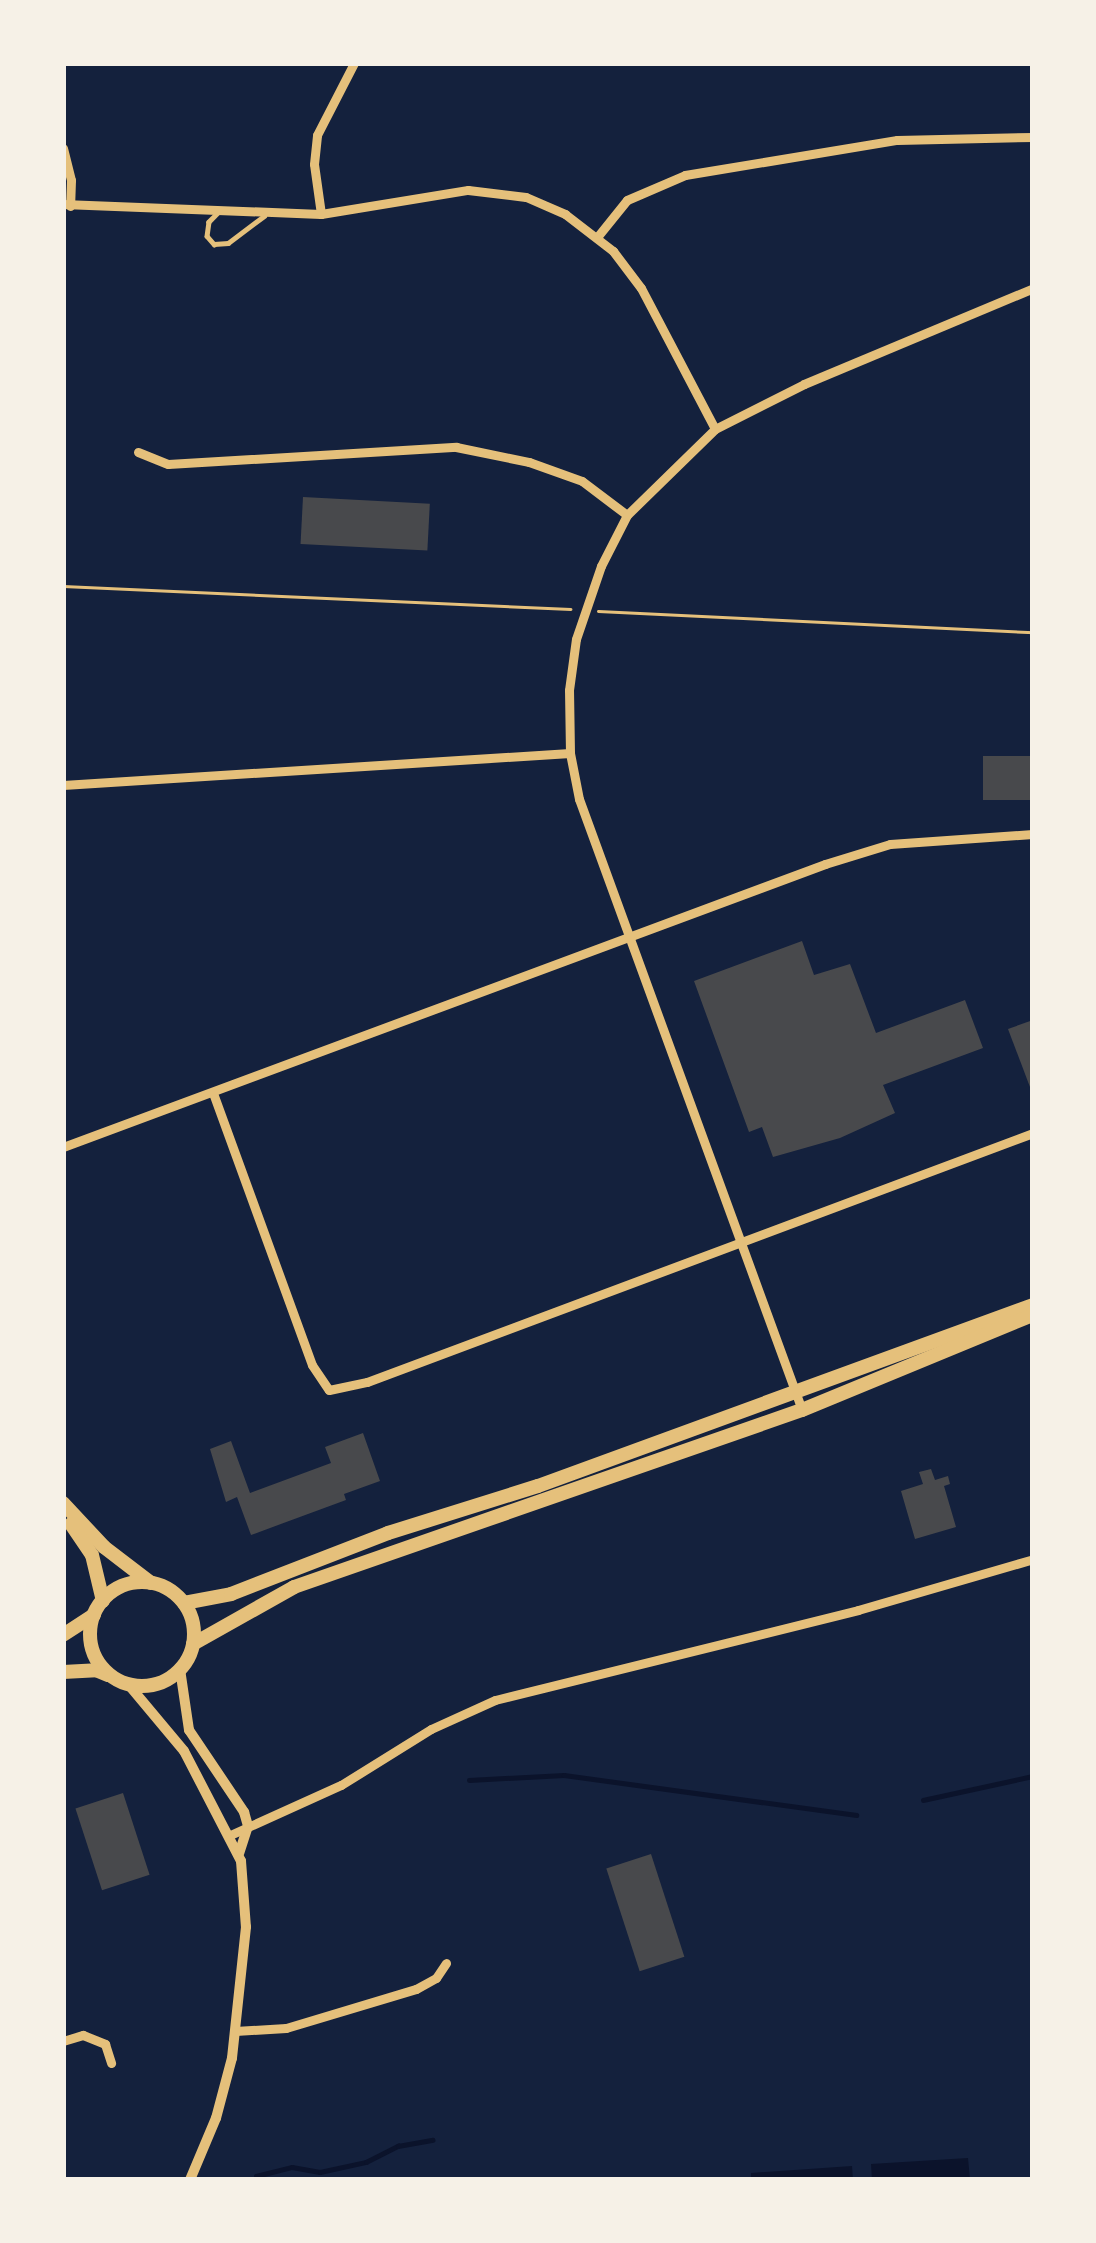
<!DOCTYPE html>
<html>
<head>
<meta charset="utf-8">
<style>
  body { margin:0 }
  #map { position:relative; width:1096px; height:2243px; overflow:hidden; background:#14213d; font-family:Lato,sans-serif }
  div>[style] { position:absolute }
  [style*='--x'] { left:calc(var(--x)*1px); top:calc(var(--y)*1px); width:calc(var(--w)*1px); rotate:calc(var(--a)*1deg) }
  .water>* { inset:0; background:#0b132b }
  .stream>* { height:4.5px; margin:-2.25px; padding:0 2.25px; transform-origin:2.25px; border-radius:2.25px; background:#0b132b }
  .building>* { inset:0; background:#48494c; transform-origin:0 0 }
  .path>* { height:3px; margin:-1.5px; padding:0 1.5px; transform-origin:1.5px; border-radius:1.5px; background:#e5c07b }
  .service>* { height:4.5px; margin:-2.25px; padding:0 2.25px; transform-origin:2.25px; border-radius:2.25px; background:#e5c07b }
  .minor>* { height:9px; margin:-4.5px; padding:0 4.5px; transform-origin:4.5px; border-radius:4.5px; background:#e5c07b }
  .tertiary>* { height:10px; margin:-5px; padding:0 5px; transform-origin:5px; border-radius:5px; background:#e5c07b }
  .primary>* { height:14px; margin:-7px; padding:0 7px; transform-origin:7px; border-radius:7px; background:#e5c07b }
  .primary>.ring { margin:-7px; padding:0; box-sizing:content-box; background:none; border:14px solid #e5c07b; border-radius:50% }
  .trunk>* { height:14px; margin:-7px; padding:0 7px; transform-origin:7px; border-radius:7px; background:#e5c07b }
  span { translate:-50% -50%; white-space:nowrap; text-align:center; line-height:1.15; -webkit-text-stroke:9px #f6f1e7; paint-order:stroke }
  .frame { position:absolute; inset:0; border:66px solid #f6f1e7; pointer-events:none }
</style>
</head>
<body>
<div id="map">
  <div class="water">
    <i style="clip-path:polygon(968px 2158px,970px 2180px,872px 2180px,871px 2164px)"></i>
    <i style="clip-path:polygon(852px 2166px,853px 2180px,751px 2180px,751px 2173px)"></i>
  </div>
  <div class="stream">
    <i style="--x:469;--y:1780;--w:95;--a:-3"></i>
    <i style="--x:564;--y:1775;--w:295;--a:7.8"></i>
    <i style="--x:923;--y:1800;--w:113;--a:-12.3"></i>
    <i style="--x:256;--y:2176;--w:37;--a:-14"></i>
    <i style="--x:292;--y:2167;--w:28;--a:10"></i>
    <i style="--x:320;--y:2172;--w:47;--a:-12.3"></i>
    <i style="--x:366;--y:2162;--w:36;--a:-27"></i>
    <i style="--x:398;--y:2146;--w:35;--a:-10"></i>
  </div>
  <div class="building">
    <i style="left:303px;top:497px;width:127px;height:47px;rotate:3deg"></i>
    <i style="left:1033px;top:756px;width:44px;height:50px;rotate:90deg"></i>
    <i style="clip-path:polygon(802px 941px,814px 975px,850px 964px,876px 1033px,965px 1000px,983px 1048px,883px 1085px,895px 1113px,840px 1138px,773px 1157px,762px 1127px,749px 1132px,694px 981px)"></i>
    <i style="clip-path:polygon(1033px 1020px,1033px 1095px,1008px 1029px)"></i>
    <i style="clip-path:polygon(363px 1433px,380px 1481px,344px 1494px,346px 1500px,251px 1535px,237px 1497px,226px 1502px,210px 1449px,231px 1441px,250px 1493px,331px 1463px,325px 1447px)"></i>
    <i style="clip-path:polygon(931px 1469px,935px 1480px,948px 1476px,950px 1484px,944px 1486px,956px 1527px,915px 1539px,901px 1491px,923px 1484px,919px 1472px)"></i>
    <i style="left:123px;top:1793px;width:86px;height:50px;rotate:72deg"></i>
    <i style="left:651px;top:1854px;width:108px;height:47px;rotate:72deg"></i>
  </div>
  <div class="path">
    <i style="--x:63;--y:586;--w:508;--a:2.6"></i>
    <i style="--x:598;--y:611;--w:436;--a:2.8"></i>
  </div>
  <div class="service">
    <i style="--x:218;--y:213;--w:13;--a:135"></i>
    <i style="--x:209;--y:222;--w:14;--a:98"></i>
    <i style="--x:207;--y:236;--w:11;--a:49"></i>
    <i style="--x:214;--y:244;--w:14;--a:-4"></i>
    <i style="--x:228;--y:243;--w:45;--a:-36.9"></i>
  </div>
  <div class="minor">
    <i style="--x:63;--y:148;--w:33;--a:76"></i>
    <i style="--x:71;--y:180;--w:26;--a:92"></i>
    <i style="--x:63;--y:204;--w:258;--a:2.2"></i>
    <i style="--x:321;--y:214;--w:149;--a:-9.3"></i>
    <i style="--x:468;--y:190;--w:58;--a:6.9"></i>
    <i style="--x:526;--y:197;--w:43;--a:23.6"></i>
    <i style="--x:565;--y:214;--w:61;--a:37.6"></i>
    <i style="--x:613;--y:251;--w:46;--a:52.9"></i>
    <i style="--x:641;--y:288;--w:159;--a:62.3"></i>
    <i style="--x:321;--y:214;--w:50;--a:-98"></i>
    <i style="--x:314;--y:164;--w:29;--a:-84"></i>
    <i style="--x:317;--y:135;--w:81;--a:-62.8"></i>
    <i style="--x:598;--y:236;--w:46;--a:-51.1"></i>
    <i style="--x:627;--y:200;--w:63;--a:-23.3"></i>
    <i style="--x:685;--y:175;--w:215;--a:-9.4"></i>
    <i style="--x:897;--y:140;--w:136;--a:-1.3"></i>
    <i style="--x:138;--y:452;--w:32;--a:22"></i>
    <i style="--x:168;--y:464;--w:289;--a:-3.4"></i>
    <i style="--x:456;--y:447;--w:75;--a:11.6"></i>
    <i style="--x:529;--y:462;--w:56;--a:19.7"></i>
    <i style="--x:582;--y:481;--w:56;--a:37.1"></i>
    <i style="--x:63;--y:785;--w:508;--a:-3.61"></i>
    <i style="--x:213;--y:1093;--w:289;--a:70"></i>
    <i style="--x:312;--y:1365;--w:30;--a:56"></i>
    <i style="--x:329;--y:1390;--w:39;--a:-12"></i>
    <i style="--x:367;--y:1382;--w:711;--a:-20.5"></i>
    <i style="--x:63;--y:1147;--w:813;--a:-20.37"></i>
    <i style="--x:825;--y:864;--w:68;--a:-17.1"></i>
    <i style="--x:890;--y:844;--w:143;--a:-4"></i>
    <i style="--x:802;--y:1410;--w:650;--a:-110.05"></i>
    <i style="--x:579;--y:799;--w:47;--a:-101.1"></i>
    <i style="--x:570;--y:753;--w:63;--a:-90.9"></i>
    <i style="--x:569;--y:690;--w:51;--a:-82.2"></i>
    <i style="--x:576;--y:639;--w:77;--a:-71.1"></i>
    <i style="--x:601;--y:566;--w:57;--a:-63"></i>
    <i style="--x:627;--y:515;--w:123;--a:-44.3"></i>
    <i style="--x:715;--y:429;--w:100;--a:-26.8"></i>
    <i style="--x:804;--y:384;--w:248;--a:-22.7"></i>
    <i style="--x:228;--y:1836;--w:124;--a:-24.3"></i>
    <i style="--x:341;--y:1785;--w:106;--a:-31.9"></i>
    <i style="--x:431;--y:1729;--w:70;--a:-24.4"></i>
    <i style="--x:495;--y:1700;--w:374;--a:-13.9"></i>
    <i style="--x:858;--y:1610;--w:182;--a:-16.2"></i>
    <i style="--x:235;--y:2031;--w:51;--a:-3.4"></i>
    <i style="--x:286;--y:2028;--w:136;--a:-16.7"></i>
    <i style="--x:416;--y:1989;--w:23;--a:-29"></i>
    <i style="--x:436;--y:1978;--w:18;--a:-56"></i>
    <i style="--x:63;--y:2041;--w:21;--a:-17"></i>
    <i style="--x:83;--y:2035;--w:24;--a:22"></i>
    <i style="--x:105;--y:2044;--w:20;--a:72"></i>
  </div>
  <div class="tertiary">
    <i style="--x:180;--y:1669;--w:62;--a:81.6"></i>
    <i style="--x:189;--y:1730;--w:99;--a:56.1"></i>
    <i style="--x:244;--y:1812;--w:15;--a:74"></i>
    <i style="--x:248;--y:1826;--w:28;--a:108"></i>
    <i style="--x:128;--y:1684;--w:87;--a:50.1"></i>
    <i style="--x:184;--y:1751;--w:124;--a:62.6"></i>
    <i style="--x:241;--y:1861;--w:66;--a:85.7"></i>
    <i style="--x:246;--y:1927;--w:132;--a:96.1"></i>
    <i style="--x:232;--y:2058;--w:62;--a:104.9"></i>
    <i style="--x:216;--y:2118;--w:67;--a:112.8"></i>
  </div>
  <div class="primary">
    <i class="ring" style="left:90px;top:1582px;width:90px;height:90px"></i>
    <i style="--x:184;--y:1603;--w:48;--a:-10.8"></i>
    <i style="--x:231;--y:1594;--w:168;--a:-21.2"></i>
    <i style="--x:388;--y:1533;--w:157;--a:-17.4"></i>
    <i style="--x:538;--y:1486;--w:527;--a:-20.09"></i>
    <i style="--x:63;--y:1635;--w:37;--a:-33"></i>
    <i style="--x:193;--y:1644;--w:116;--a:-29.4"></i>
    <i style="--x:294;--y:1587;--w:538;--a:-19.21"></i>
    <i style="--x:802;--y:1410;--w:250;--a:-22.4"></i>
    <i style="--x:63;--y:1672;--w:33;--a:-3"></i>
    <i style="--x:96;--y:1670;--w:13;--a:23"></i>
  </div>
  <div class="trunk">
    <i style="--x:63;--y:1503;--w:60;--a:47"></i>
    <i style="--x:104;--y:1547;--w:59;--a:37.5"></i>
    <i style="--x:71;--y:1524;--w:37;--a:56"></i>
    <i style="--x:92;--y:1555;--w:47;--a:76.6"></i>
  </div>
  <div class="frame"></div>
</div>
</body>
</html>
